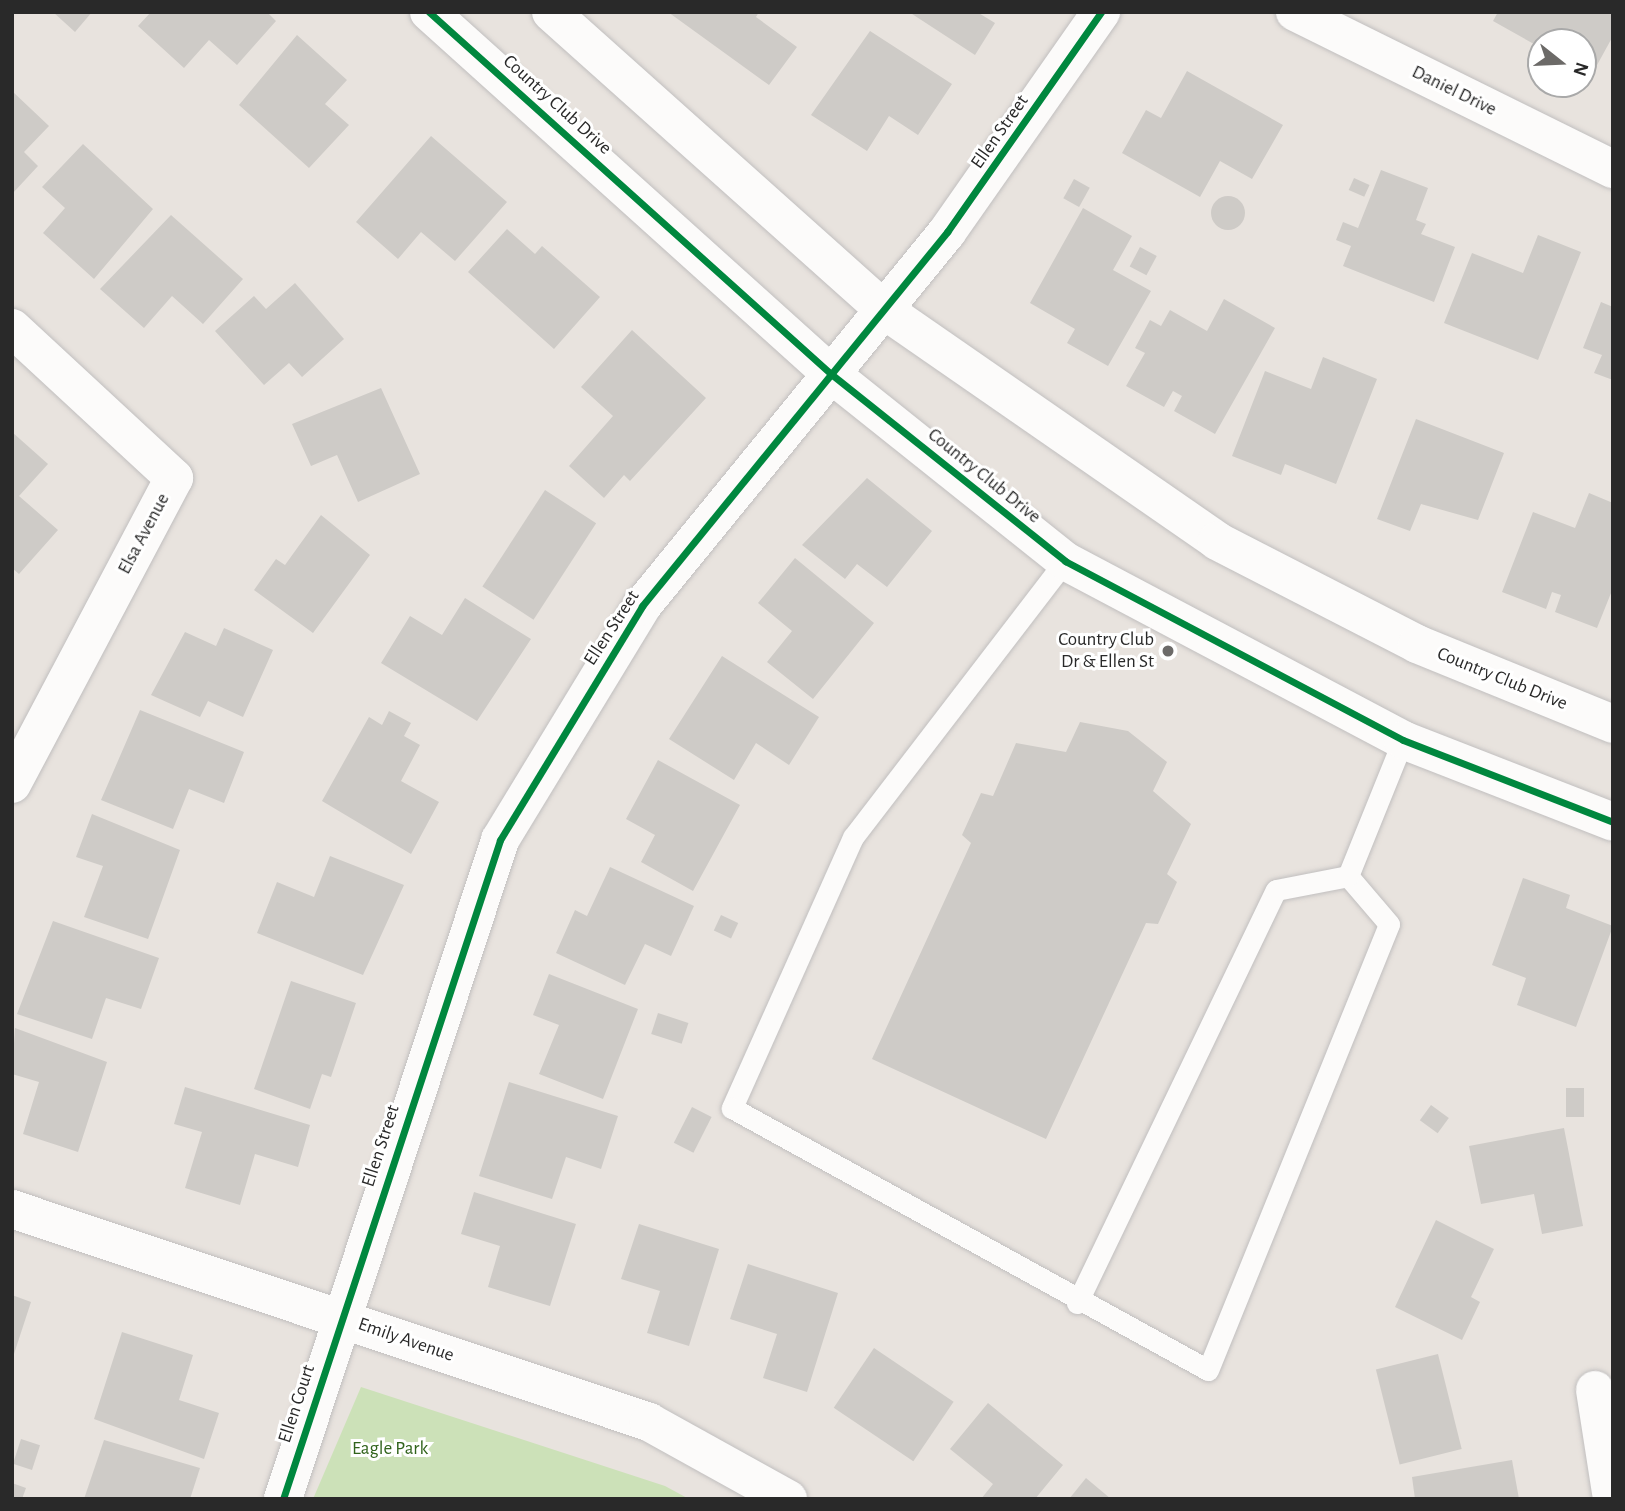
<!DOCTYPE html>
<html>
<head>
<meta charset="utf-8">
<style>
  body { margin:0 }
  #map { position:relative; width:1625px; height:1511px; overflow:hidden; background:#e8e3de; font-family:"Alegreya Sans",sans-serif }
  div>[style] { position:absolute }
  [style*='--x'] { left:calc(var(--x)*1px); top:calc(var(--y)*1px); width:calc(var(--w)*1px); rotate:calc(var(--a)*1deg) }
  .green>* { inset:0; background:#cce1b8 }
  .building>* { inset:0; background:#cecbc7; transform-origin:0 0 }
  .round { border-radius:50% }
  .roads { filter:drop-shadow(0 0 2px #c1bfbf) drop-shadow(0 0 2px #c1bfbf) }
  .lane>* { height:21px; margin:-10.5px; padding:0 10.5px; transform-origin:10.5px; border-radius:10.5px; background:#fcfbfa }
  .street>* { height:38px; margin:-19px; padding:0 19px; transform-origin:19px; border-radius:19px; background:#fcfbfa }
  .cycleway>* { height:7px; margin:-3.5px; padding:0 3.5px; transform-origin:3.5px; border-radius:3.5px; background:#00873e }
  .dots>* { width:19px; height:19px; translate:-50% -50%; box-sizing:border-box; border:4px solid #fff; border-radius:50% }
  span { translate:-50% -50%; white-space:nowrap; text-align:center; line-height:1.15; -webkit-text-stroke:6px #fff; paint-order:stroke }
  .street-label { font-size:19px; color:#292929 }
  .poi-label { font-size:19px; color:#292929 }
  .right { translate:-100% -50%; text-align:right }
  .park-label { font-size:19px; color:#30631b }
  .frame { position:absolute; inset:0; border:14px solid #292929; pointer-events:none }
  .north { position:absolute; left:1527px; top:28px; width:70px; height:70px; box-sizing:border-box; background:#fff; border:2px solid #a9a9a9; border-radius:50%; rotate:108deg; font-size:19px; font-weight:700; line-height:28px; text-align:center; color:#292929 }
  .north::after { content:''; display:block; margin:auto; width:24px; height:32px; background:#6c6a68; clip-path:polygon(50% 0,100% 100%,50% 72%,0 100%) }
</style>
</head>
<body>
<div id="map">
  <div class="green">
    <i style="clip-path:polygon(361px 1387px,665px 1486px,689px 1499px,313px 1499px)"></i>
  </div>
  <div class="building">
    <i style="clip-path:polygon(53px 12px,92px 12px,75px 32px)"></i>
    <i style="clip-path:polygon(151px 12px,267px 12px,276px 21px,237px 65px,209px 40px,184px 68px,138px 26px)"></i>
    <i style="clip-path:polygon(668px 12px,759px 12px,756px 17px,797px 47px,769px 85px)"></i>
    <i style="clip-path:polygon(909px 12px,977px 12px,995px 23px,975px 55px)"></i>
    <i style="clip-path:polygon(1498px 12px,1613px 12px,1613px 36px,1591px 76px,1583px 72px,1583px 42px,1541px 42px,1541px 48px,1493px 21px)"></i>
    <i style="clip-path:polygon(870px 31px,952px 84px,918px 135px,889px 116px,867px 151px,811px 115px)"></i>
    <i style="clip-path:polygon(297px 35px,347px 80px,325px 104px,349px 125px,309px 168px,239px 105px)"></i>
    <i style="clip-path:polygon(1187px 71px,1283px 125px,1252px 179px,1220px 161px,1200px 197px,1122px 153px,1146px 110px,1161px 118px)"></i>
    <i style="clip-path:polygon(12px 91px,49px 126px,24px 152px,38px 166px,12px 194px)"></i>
    <i style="clip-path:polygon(431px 136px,507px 202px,455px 261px,421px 232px,398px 259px,356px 222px)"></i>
    <i style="clip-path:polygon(83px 144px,153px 209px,94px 279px,43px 233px,65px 208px,42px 187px)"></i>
    <i style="clip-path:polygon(1381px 170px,1428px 188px,1416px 220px,1426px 224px,1421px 234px,1455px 247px,1434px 302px,1343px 266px,1351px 246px,1336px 240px,1343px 222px,1358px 228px)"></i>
    <i style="left:1354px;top:178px;width:17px;height:13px;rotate:24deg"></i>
    <i style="left:1074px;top:179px;width:18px;height:22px;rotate:29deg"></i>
    <i class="round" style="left:1211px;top:196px;width:34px;height:34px"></i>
    <i style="clip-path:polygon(1083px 208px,1132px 236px,1113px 270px,1151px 291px,1108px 366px,1067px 343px,1075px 329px,1030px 303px)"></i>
    <i style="clip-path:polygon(171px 215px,243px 279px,203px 324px,172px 296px,144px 328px,100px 289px)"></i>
    <i style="clip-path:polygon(507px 229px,535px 254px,542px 246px,600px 297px,554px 349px,468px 272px)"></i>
    <i style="clip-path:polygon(1538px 235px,1581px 252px,1538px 360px,1444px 323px,1472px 253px,1523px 273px)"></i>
    <i style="left:1140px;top:247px;width:19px;height:22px;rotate:28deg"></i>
    <i style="clip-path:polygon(295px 283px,344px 339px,302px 377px,289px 363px,264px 385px,215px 331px,254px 296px,266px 309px)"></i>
    <i style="clip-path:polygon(1224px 299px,1275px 328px,1215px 434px,1174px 411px,1182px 396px,1173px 391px,1164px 407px,1126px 386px,1145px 353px,1135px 348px,1150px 320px,1161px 326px,1170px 310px,1207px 331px)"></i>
    <i style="clip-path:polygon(1601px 302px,1613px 307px,1613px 380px,1594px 373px,1602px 355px,1583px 348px)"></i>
    <i style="clip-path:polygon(632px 330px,706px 398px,630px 481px,624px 475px,604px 498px,569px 466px,613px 416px,581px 387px)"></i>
    <i style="clip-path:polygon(1323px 357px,1377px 379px,1336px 484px,1285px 464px,1281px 475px,1232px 456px,1265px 371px,1311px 389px)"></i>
    <i style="clip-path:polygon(381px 388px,420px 474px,358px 502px,337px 455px,311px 466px,292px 424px)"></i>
    <i style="clip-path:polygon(1416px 419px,1504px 453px,1478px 520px,1421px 504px,1410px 531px,1377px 519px)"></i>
    <i style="clip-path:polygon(12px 432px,48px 464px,19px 496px,58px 530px,19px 574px,12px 568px)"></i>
    <i style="clip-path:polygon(867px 478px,932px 531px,887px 587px,857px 564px,845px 579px,802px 545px)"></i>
    <i style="left:545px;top:490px;width:61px;height:115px;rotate:33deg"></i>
    <i style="clip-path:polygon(1589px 493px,1613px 503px,1613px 588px,1597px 628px,1555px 612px,1561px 595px,1552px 592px,1546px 609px,1502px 592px,1533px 512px,1575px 528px)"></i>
    <i style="clip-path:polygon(321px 515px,370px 555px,313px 633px,254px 590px,276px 559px,285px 565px)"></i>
    <i style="clip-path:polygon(795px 558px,874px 623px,813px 699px,767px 662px,792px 631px,758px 603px)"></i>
    <i style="clip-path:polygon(465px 598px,531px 639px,477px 721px,381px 663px,410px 616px,442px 635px)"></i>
    <i style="clip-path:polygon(224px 628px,273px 650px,243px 717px,208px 701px,200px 717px,151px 695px,185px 632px,216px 646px)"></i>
    <i style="clip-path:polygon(722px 656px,819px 717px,789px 765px,756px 743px,734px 780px,669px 739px)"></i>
    <i style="clip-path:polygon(140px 710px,244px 752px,224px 803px,189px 789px,173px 829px,101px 800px)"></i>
    <i style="clip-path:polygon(389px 711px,411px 723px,404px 736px,420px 745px,401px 781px,439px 802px,411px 854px,322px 801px,369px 717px,382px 725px)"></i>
    <i style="clip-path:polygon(1080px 722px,1128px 731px,1167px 762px,1153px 791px,1191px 824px,1167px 874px,1177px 882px,1158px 924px,1146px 923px,1046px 1139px,872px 1059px,971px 843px,962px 835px,981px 793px,993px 796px,1016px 743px,1066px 752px)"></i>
    <i style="clip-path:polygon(658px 760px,740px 805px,693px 891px,641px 862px,655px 835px,626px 819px)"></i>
    <i style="clip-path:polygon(92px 814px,180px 850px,148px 939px,84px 917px,103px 866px,76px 857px)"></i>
    <i style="clip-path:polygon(330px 856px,404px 885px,363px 975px,257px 933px,277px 882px,314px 897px)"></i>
    <i style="clip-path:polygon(610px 867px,694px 906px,671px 956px,645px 944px,625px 985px,556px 953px,575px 910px,587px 916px)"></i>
    <i style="clip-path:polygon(1523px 878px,1570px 895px,1566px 908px,1613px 926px,1576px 1027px,1517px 1005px,1526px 978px,1492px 965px)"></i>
    <i style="left:721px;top:915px;width:19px;height:17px;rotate:25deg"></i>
    <i style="clip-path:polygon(53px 921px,159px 958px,141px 1009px,106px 998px,92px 1039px,17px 1014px)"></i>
    <i style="clip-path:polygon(549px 974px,638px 1009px,603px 1099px,539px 1074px,559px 1025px,533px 1015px)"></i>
    <i style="clip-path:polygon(291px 981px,356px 1003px,331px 1077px,322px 1074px,310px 1109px,254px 1089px)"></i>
    <i style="left:658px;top:1013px;width:32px;height:22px;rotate:18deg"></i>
    <i style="clip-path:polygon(15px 1028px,107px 1062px,78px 1152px,23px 1134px,39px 1082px,12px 1074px)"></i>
    <i style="clip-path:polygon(509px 1082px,618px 1116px,601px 1169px,566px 1157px,552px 1199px,479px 1176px)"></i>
    <i style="clip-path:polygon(185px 1087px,310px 1125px,298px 1167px,255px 1154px,240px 1205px,185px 1188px,202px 1132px,174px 1124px)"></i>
    <i style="left:1566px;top:1088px;width:18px;height:29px"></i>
    <i style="left:1431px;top:1105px;width:22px;height:19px;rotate:36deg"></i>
    <i style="left:692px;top:1107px;width:22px;height:40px;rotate:27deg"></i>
    <i style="clip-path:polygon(1564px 1128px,1583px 1226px,1542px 1234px,1534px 1194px,1481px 1204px,1469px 1146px)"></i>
    <i style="clip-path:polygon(474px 1192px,576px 1224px,550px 1306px,488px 1287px,500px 1246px,461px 1234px)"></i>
    <i style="clip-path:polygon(1436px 1220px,1494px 1249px,1471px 1297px,1480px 1302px,1462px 1340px,1395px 1307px)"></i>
    <i style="clip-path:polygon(639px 1224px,719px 1249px,689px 1346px,647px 1333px,660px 1291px,621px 1279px)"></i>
    <i style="clip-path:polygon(748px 1264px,838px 1293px,807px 1392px,763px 1378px,777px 1334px,730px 1319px)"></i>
    <i style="clip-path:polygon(12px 1295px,31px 1302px,13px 1357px,12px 1357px)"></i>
    <i style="clip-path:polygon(122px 1332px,193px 1355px,179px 1400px,219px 1413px,204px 1459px,94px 1419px)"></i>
    <i style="left:874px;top:1348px;width:96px;height:72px;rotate:34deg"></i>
    <i style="left:1438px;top:1354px;width:98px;height:64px;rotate:76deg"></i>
    <i style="clip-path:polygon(988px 1403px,1063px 1465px,1035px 1499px,981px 1499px,993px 1484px,950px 1449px)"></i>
    <i style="left:21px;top:1439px;width:20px;height:26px;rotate:18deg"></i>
    <i style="clip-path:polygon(104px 1440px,200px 1468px,190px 1499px,84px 1499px)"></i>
    <i style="clip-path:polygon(1512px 1460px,1519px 1499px,1415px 1499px,1412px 1477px)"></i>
    <i style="clip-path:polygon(1086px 1478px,1111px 1499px,1069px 1499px)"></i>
    <i style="clip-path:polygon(12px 1483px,26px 1488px,22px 1499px,12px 1499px)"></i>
  </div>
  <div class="roads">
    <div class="lane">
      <i style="--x:1065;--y:561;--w:348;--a:127.5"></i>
      <i style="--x:853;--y:837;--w:297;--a:114.1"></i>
      <i style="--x:732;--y:1108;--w:543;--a:28.83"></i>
      <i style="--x:1208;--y:1370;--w:481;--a:-67.9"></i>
      <i style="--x:1389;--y:924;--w:63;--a:-130.5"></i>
      <i style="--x:1348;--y:876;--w:147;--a:-68"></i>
      <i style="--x:1077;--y:1303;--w:458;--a:-64.3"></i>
      <i style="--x:1276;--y:890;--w:73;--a:-11"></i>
    </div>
    <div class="street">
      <i style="--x:429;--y:12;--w:541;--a:42"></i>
      <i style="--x:831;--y:374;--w:300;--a:38.6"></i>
      <i style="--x:1065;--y:561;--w:382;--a:27.9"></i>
      <i style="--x:1403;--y:740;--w:225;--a:21.3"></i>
      <i style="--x:551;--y:12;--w:447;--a:41.8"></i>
      <i style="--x:884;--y:310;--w:405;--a:34.7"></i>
      <i style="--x:1217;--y:541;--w:225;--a:27.2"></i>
      <i style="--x:1417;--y:644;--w:212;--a:22.2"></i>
      <i style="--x:1295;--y:12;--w:355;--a:26.3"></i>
      <i style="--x:12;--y:328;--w:221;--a:42.8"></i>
      <i style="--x:174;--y:478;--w:346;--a:117.9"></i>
      <i style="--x:12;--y:1209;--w:672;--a:18.49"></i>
      <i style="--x:649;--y:1422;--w:159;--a:29"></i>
      <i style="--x:1595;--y:1390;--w:110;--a:81.1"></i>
      <i style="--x:283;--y:1499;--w:694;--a:-71.77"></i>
      <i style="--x:500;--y:840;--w:274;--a:-58.7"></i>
      <i style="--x:642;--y:606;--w:483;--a:-50.8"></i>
      <i style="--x:947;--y:232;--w:269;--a:-55"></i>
    </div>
  </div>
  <div class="cycleway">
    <i style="--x:429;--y:12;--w:541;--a:42"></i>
    <i style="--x:831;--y:374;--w:300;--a:38.6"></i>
    <i style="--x:1065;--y:561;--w:382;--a:27.9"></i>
    <i style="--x:1403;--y:740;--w:225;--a:21.3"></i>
    <i style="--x:283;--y:1499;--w:694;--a:-71.77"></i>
    <i style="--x:500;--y:840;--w:274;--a:-58.7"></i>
    <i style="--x:642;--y:606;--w:483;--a:-50.8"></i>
    <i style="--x:947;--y:232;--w:269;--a:-55"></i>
  </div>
  <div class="dots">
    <i style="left:1168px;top:651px;background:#6c6a68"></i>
  </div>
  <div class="street-label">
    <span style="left:1454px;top:91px;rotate:26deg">Daniel Drive</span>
    <span style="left:557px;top:105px;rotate:42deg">Country Club Drive</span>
    <span style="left:1000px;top:132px;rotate:-55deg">Ellen Street</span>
    <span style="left:984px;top:476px;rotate:39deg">Country Club Drive</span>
    <span style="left:144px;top:534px;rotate:-62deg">Elsa Avenue</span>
    <span style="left:612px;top:628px;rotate:-57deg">Ellen Street</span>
    <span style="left:1502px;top:679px;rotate:22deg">Country Club Drive</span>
    <span style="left:381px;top:1146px;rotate:-72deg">Ellen Street</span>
    <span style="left:406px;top:1340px;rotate:19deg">Emily Avenue</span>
    <span style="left:297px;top:1404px;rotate:-72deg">Ellen Court</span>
  </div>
  <div class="poi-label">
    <span class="right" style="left:1154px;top:651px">Country Club<br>Dr &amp; Ellen St</span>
  </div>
  <div class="park-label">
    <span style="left:390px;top:1449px">Eagle Park</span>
  </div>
  <div class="frame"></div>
  <div class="north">N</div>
</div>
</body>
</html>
